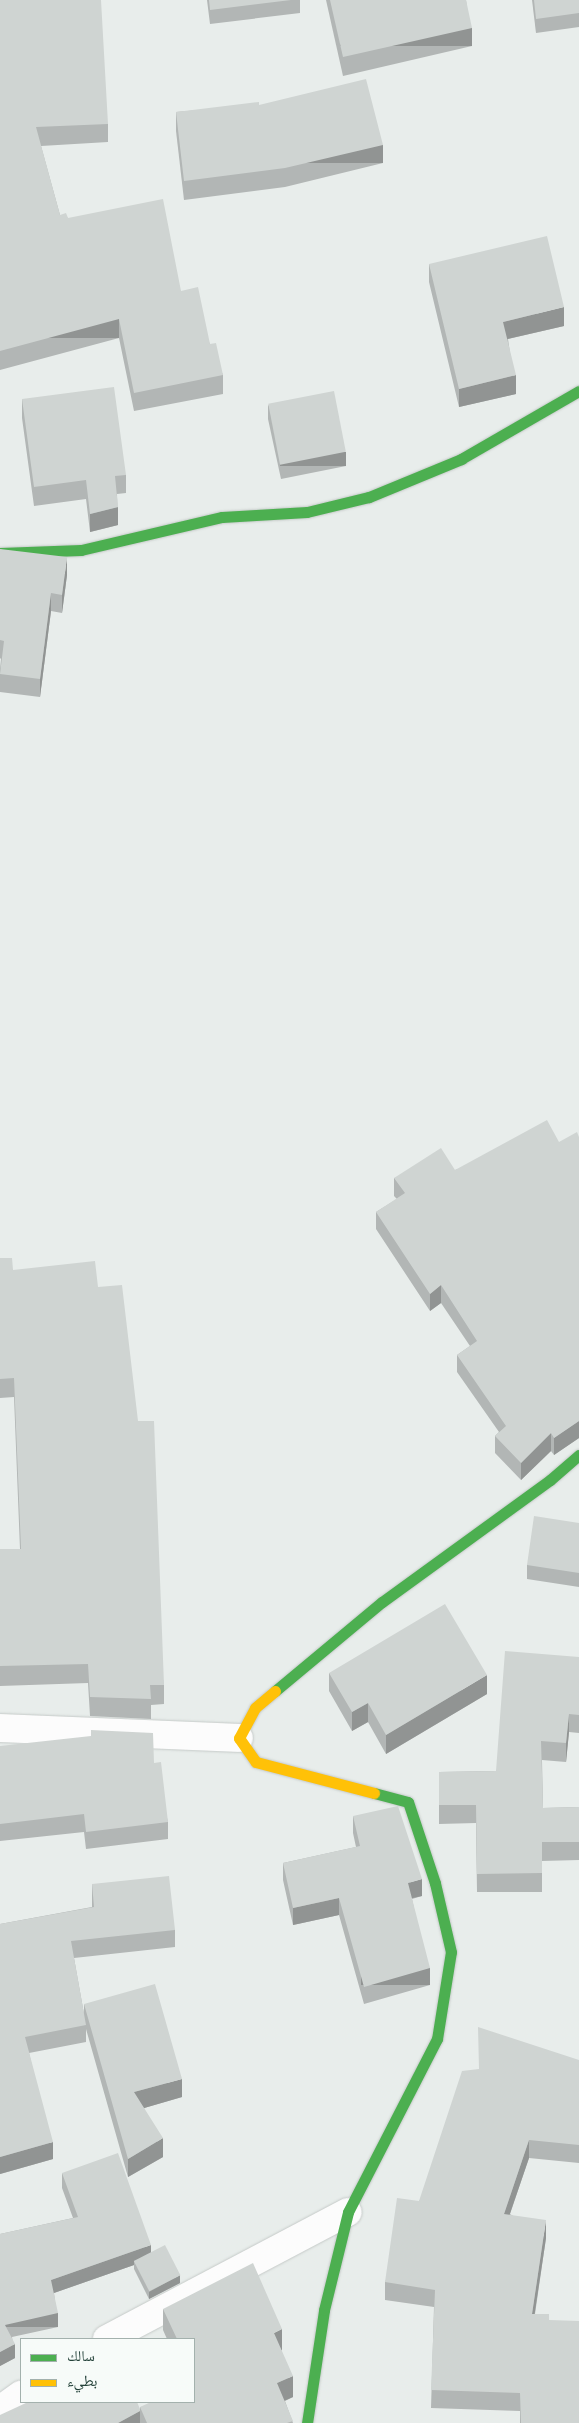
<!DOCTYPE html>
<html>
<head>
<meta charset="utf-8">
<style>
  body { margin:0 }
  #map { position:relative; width:579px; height:2423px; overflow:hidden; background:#e8edeb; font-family:"Public Sans","Noto Naskh Arabic",sans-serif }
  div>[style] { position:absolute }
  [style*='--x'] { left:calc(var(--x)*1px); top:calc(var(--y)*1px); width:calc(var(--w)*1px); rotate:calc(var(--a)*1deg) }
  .roads { filter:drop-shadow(0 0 1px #c5cac8) drop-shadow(0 0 1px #c5cac8) }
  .street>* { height:28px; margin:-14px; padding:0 14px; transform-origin:14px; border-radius:14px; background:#fcfcfc }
  .fast>* { height:11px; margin:-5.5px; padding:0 5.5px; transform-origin:5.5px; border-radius:5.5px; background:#4caf50 }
  .slow>* { height:11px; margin:-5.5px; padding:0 5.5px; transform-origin:5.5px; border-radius:5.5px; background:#ffc107 }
  .wall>* { inset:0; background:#b2b6b5 }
  .shaded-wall>* { inset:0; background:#919493; transform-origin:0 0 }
  .building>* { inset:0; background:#cfd4d2; transform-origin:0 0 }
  span { translate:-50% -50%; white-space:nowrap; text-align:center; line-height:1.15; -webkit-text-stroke:4.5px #f7fbf9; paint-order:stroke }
  .legend { position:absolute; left:20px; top:2338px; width:175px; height:65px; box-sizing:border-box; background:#f7fbf9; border:1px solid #a3b1ad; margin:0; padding:6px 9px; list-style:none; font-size:15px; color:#24423a }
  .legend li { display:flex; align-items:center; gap:10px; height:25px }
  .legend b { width:25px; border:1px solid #a3b1ad }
</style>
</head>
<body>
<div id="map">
  <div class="roads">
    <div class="street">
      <i style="--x:0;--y:1728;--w:239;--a:2.4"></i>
      <i style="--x:107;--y:2339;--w:272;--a:-27.8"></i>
      <i style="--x:0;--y:2410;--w:26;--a:-36"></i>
    </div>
    <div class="fast">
      <i style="--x:0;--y:553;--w:81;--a:-2.1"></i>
      <i style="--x:81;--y:550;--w:145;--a:-13.2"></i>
      <i style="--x:222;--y:517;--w:85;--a:-3.4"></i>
      <i style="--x:307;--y:512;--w:64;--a:-13.6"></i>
      <i style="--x:369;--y:497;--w:100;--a:-22.4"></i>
      <i style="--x:461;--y:459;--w:136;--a:-30"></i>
      <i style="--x:275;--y:1691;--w:139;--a:-39.8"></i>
      <i style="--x:382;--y:1602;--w:208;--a:-36"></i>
      <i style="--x:550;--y:1480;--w:38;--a:-41"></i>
      <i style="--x:307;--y:2423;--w:114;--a:-81.4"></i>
      <i style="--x:324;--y:2310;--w:101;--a:-76.2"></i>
      <i style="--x:348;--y:2212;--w:195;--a:-62.8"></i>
      <i style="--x:437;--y:2039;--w:88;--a:-80.9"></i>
      <i style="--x:451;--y:1952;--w:71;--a:-103.1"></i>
      <i style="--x:435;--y:1883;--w:85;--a:-108.4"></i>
      <i style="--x:408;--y:1802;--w:35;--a:-165"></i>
    </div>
    <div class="slow">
      <i style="--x:275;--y:1691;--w:26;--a:140"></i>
      <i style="--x:255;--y:1708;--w:34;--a:118"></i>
      <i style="--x:239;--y:1738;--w:29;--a:55"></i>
      <i style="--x:256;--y:1762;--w:122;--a:14.7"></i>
    </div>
  </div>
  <div class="wall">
    <i style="clip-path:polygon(0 0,108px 124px,108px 142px,41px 146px,60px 215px,68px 218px,181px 291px,210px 344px,223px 375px,223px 394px,134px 411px,119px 338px,0 370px)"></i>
    <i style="clip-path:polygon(207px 0,300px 0,300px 13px,210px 24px)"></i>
    <i style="clip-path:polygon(326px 0,466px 0,472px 46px,343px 76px)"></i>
    <i style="clip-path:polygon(532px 0,579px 0,579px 27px,536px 33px)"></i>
    <i style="clip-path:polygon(259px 105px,383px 163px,285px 187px,184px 200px,176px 131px,176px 112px)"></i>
    <i style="clip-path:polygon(429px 264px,564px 326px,508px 339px,516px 394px,459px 407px,429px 282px)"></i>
    <i style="clip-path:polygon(22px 399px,126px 475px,126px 493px,117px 494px,118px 525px,90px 532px,86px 499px,34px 506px,22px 418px)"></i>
    <i style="clip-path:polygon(268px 405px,346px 466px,281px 479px,268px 419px)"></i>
    <i style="clip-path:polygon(0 549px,67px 575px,62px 613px,51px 611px,40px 697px,0 692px,0 669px,1px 659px,0 658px)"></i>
    <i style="clip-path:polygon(579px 1137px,579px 1438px,554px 1455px,551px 1451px,521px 1480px,495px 1453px,495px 1436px,499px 1432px,457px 1372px,457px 1355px,470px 1346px,441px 1303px,430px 1311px,376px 1229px,376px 1212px,397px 1199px,394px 1196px,394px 1178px,455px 1170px)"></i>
    <i style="clip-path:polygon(0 1258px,13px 1270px,98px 1287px,164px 1685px,164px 1704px,151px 1705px,151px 1719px,90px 1716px,88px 1683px,0 1686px,0 1549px,20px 1549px,14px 1397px,0 1398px)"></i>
    <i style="clip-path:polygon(579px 1523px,579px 1587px,527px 1579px,527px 1565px)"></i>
    <i style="clip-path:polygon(579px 1657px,579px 1733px,569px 1732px,566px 1762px,542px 1760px,543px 1808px,579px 1807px,579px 1860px,542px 1861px,542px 1892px,477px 1892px,476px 1823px,439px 1824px,439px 1772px,496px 1771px)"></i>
    <i style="clip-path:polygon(329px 1673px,487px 1694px,386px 1754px,368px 1722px,352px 1731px,329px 1691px)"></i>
    <i style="clip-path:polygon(0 1746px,154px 1763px,168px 1822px,168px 1839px,86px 1849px,84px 1832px,0 1841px)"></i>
    <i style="clip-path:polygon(353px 1816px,422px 1896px,412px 1899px,430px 1985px,364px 2004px,339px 1915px,293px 1925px,283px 1880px,283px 1863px,356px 1847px,353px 1833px)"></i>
    <i style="clip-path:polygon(92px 1884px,175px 1930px,175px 1947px,74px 1958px,84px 2014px,84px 2004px,182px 2097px,144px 2108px,163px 2157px,128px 2177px,86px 2029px,86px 2042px,29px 2053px,53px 2159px,0 2174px,0 1924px,92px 1907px)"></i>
    <i style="clip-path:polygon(579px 2060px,579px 2163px,529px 2158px,510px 2214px,546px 2238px,535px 2314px,549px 2320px,579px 2423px,520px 2423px,520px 2411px,431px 2408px,434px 2307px,385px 2300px,385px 2282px,419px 2201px)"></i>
    <i style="clip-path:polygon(62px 2173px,151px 2253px,180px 2283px,149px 2299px,134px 2269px,134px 2265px,54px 2293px,58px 2327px,12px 2337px,15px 2358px,0 2366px,0 2234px,73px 2218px,62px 2188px)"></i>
    <i style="clip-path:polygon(163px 2309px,282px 2350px,281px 2350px,293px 2397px,285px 2401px,293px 2423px,0 2423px,140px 2409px,140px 2407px,194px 2402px,194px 2339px,167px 2339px,163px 2330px)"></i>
  </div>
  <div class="shaded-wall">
    <i style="left:472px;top:28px;width:18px;height:132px;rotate:90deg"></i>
    <i style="left:383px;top:145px;width:18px;height:101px;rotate:90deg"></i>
    <i style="clip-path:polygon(564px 307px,564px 326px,503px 340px,503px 322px)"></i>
    <i style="left:119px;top:319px;width:19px;height:123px;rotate:90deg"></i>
    <i style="clip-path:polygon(516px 375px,516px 394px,459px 407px,459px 389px)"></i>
    <i style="left:346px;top:452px;width:14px;height:66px;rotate:90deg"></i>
    <i style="clip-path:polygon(118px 507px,118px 525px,90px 532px,90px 514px)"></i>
    <i style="clip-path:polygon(67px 557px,67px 575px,62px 613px,62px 595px)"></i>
    <i style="clip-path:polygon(51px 593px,51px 611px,40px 697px,40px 679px)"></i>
    <i style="clip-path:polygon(441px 1285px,441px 1303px,430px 1311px,430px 1294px)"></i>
    <i style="clip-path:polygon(579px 1421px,579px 1438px,554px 1455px,554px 1438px)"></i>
    <i style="clip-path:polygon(551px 1433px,551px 1451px,521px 1480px,521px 1463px)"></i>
    <i style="clip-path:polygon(487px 1675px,487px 1694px,386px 1754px,386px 1735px)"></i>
    <i style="clip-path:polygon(368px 1703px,368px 1722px,352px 1731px,352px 1712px)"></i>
    <i style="clip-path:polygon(569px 1714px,569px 1732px,566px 1762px,566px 1743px)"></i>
    <i style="clip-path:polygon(422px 1879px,422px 1896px,408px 1899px,408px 1883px)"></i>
    <i style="clip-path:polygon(339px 1898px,339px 1915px,293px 1925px,293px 1908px)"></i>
    <i style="left:430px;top:1968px;width:17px;height:69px;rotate:90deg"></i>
    <i style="clip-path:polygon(182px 2079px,182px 2097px,134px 2111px,134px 2092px)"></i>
    <i style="clip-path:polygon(163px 2138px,163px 2157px,128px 2177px,128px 2159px)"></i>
    <i style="clip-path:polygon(529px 2140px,529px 2158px,504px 2231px,504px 2214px)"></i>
    <i style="clip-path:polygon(53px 2142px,53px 2159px,0 2174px,0 2157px)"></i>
    <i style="clip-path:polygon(546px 2220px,546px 2238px,532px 2331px,532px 2314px)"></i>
    <i style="clip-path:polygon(151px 2245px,151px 2259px,134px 2261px,134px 2265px,51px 2294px,51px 2280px)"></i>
    <i style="clip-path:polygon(180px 2275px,180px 2283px,149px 2299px,149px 2292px)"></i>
    <i style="left:58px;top:2313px;width:14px;height:54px;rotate:90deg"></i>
    <i style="clip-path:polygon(282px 2329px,282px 2350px,274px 2354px,274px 2333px)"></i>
    <i style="clip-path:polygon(15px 2344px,15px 2358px,0 2366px,0 2352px)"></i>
    <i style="clip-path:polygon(293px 2376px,293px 2397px,277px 2404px,277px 2383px)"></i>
    <i style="clip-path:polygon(140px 2411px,140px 2423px,118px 2423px)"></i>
  </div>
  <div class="building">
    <i style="clip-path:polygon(0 0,101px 0,108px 124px,36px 127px,60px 215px,66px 213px,68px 218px,163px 199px,181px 291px,198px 287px,210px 344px,216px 343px,223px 375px,134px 393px,119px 319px,0 351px)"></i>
    <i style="clip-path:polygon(209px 0,291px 0,210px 10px)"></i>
    <i style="clip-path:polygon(330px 0,466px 0,472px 28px,343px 57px)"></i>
    <i style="clip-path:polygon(534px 0,579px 0,579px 13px,536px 19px)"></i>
    <i style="clip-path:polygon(366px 79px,383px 145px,285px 168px,184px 181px,176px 112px,259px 102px,259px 105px)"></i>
    <i style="clip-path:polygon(547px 236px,564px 307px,503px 322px,516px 375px,459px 389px,429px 264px)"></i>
    <i style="clip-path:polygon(114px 387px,126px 475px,115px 476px,118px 507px,90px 514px,86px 480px,34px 487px,22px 399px)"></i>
    <i style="left:334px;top:391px;width:62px;height:67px;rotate:79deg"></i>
    <i style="clip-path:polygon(0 549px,67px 557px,62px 595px,51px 593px,40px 679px,0 674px,4px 641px,0 640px)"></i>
    <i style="clip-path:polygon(547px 1120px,559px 1142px,577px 1132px,579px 1137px,579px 1421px,554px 1438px,551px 1433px,521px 1463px,495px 1436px,506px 1426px,457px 1355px,477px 1341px,441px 1285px,430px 1294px,376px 1212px,405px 1193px,394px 1178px,441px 1148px,455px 1170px)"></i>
    <i style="clip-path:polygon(0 1258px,12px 1258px,13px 1270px,95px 1261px,98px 1287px,122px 1285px,138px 1421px,154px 1421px,164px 1685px,150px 1685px,151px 1699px,90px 1697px,88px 1664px,0 1666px,0 1549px,21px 1549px,14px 1378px,0 1379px)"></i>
    <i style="clip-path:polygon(534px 1516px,579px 1523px,579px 1573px,527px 1565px)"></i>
    <i style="clip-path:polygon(445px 1604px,487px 1675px,386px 1735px,368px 1703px,352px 1712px,329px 1673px)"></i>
    <i style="clip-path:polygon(505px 1651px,579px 1657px,579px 1715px,569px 1714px,566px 1743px,541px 1741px,543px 1808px,579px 1807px,579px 1842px,542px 1842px,542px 1873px,477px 1874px,476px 1805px,439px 1805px,439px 1772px,496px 1771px)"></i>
    <i style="clip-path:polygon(91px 1730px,153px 1733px,154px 1763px,161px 1762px,168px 1822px,86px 1832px,84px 1814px,0 1824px,0 1746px,91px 1736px)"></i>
    <i style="clip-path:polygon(398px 1806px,422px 1879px,408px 1883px,430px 1968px,364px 1987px,339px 1898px,293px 1908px,283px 1863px,360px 1846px,353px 1816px)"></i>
    <i style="clip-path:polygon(169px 1876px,175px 1930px,71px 1941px,86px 2025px,25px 2037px,53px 2142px,0 2157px,0 1924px,94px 1907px,92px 1884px)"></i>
    <i style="clip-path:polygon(155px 1984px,182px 2079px,134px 2092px,163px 2138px,128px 2159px,84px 2004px)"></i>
    <i style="clip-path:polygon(478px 2027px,579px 2060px,579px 2145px,529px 2140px,504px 2214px,546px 2220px,532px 2314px,549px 2314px,549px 2320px,579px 2321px,579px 2423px,521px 2423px,520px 2393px,431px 2390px,435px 2290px,385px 2282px,397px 2198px,419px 2201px,462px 2071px,479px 2069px)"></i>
    <i style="clip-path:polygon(118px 2153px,151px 2245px,51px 2280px,58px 2313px,5px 2325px,15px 2344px,0 2352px,0 2234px,78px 2217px,62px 2173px)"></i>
    <i style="left:165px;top:2245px;width:34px;height:35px;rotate:63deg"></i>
    <i style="clip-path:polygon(253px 2263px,282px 2329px,274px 2333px,293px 2376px,277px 2383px,293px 2421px,287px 2423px,147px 2423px,140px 2407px,151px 2402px,194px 2402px,194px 2381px,195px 2381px,194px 2378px,194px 2339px,177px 2339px,163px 2309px)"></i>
    <i style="clip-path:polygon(28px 2402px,137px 2402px,140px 2409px,140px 2411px,118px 2423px,0 2423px,0 2415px)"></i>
  </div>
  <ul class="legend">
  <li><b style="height:6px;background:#4caf50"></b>سالك</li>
  <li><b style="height:6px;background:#ffc107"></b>بطيء</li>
  </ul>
</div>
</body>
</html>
